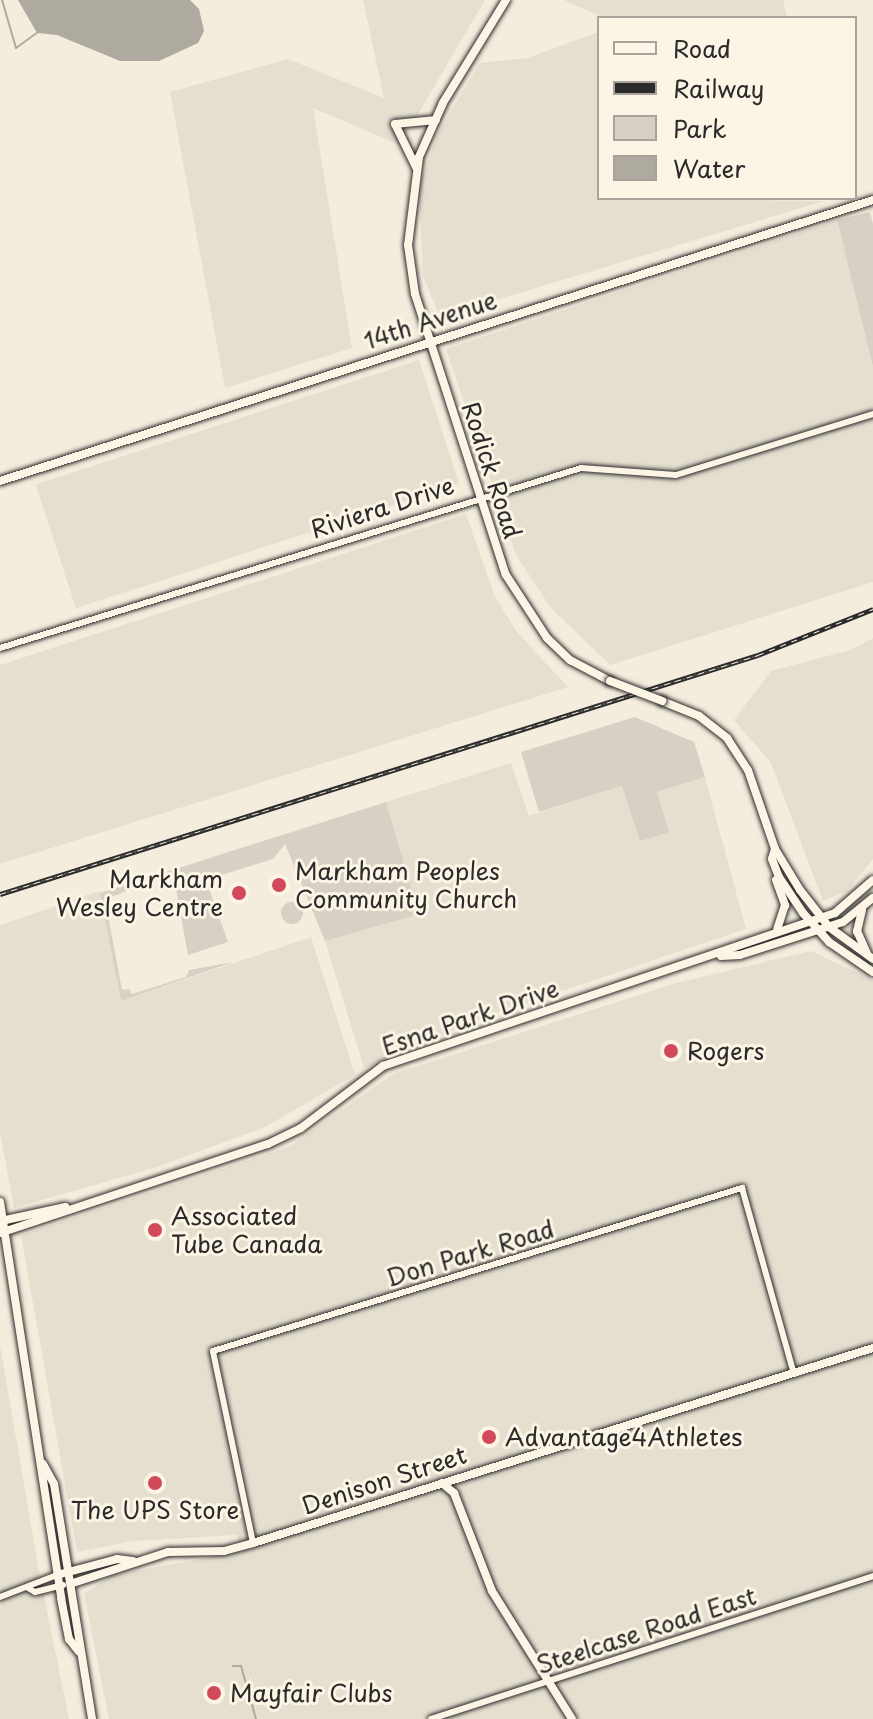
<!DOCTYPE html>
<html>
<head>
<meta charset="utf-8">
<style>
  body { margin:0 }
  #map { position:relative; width:873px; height:1719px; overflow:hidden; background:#f4edde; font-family:"Playpen Sans",sans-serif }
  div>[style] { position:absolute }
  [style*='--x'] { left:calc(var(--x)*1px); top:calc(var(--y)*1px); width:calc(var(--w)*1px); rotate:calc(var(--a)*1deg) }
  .built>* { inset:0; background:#e5dfd0; transform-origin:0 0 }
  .green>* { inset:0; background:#d6d1c4 }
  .round { border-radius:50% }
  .water>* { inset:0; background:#afaaa0 }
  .stream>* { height:2px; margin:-1px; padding:0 1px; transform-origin:1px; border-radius:1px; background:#afaaa0 }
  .roads { filter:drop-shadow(0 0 2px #2b2b2b) drop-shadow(0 0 2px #2b2b2b) }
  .street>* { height:6px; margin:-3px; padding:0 3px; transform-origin:3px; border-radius:3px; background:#fcf5e5 }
  .secondary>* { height:8px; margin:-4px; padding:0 4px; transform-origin:4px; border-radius:4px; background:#fcf5e5 }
  .rail>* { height:5px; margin-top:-2.5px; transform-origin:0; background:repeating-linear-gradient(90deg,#fcf5e5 0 6px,#2b2b2b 0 12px); box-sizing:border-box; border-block:2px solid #2b2b2b }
  .bridges { filter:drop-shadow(0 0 2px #2b2b2b) drop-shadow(0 0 2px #2b2b2b) }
  .secondary-bridge>* { height:8px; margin:-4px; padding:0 4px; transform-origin:4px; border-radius:4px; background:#fcf5e5 }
  .dots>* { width:22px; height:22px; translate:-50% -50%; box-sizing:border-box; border:4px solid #fcf5e5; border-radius:50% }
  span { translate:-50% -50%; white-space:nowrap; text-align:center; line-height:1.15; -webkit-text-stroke:6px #fcf5e5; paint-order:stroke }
  .street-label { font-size:24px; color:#2b2b2b }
  .poi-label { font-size:24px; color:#2b2b2b }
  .left { translate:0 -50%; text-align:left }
  .right { translate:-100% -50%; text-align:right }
  .legend { position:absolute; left:597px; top:16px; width:260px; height:184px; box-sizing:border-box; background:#fcf5e5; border:2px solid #a8a49b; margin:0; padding:10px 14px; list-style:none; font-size:24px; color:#2b2b2b }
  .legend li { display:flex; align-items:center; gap:16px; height:40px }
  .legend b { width:40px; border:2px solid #a8a49b }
</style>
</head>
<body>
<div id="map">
  <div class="built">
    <i style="clip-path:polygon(363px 0,485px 0,400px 145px,313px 108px,352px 348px,225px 388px,170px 92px,288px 59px,384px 98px)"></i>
    <i style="clip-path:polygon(564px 0,783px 0,787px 18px,604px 18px)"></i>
    <i style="clip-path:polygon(599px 32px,599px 198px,824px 201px,440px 317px,423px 276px,419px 188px,438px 133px,480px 63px,527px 58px)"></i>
    <i style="clip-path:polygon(837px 220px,873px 367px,873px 582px,610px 665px,551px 608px,516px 555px,446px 349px)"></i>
    <i style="left:419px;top:360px;width:130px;height:403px;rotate:72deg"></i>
    <i style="clip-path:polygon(466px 514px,495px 597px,517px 632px,568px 687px,0 864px,0 665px)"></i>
    <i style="clip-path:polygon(873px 638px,873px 859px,847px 891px,823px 901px,771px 763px,734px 720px,771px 671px,850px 650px)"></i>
    <i style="clip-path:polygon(511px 763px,529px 816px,622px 786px,657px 792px,705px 777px,746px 929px,485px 1017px,364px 1068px,325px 941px,419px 914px,386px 802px)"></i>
    <i style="clip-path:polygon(100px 891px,121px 1001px,311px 937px,355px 1075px,265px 1127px,157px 1167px,14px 1208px,0 1132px,0 925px)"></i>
    <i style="clip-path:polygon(811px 951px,873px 980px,873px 1719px,109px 1719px,84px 1594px,112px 1575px,241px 1552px,237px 1535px,134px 1541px,77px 1552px,21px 1235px,289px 1147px,393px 1074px,676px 983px)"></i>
    <i style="clip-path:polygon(0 1345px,39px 1571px,69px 1719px,0 1719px)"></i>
  </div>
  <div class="green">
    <i style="clip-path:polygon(870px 212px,873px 224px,873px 367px,837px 220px)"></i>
    <i style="clip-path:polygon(635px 717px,694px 742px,705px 777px,657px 792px,669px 832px,640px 841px,622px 786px,539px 812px,521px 752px)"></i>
    <i style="clip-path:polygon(386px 802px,419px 914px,325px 941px,285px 844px,273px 859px,206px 880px,228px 942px,188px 955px,174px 878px,165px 877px,105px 899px,122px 990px,129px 989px,132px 994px,186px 977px,189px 970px,233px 962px,121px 1001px,100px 893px)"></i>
    <i class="round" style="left:281px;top:902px;width:22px;height:22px"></i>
  </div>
  <div class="water">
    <i style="clip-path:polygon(18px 0,190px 0,199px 9px,204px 31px,198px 43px,159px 61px,120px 61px,57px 35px,37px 33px)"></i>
  </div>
  <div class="stream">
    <i style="--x:2;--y:0;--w:50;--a:73.7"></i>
    <i style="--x:16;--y:48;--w:26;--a:-36"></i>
    <i style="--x:233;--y:1666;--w:8;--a:0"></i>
    <i style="--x:241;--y:1666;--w:55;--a:74.2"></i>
  </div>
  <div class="roads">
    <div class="street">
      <i style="--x:0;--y:648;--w:608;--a:-17.21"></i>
      <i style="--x:581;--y:468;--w:95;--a:4.2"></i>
      <i style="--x:676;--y:475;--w:206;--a:-17.2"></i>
      <i style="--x:253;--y:1543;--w:196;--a:-101.8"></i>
      <i style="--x:213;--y:1351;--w:554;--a:-17.13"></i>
      <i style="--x:742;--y:1188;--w:193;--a:74.4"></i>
      <i style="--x:28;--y:1588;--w:8;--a:30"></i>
      <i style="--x:35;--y:1592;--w:29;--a:-14"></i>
      <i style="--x:0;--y:1597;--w:61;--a:-21.1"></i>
      <i style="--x:431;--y:1719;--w:465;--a:-17.9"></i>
    </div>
    <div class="secondary">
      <i style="--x:506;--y:0;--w:121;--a:121.5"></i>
      <i style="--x:443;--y:103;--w:59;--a:114"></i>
      <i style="--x:419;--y:157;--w:89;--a:97.1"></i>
      <i style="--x:408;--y:245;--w:49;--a:81.9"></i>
      <i style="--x:415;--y:294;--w:295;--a:72.1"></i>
      <i style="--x:506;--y:575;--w:75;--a:56.9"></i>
      <i style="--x:547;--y:638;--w:32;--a:44"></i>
      <i style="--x:570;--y:660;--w:45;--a:27.7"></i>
      <i style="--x:417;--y:169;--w:50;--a:-116.1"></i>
      <i style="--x:395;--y:124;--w:41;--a:-5.6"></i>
      <i style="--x:0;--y:481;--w:917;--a:-17.84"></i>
      <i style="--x:662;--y:701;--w:40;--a:22"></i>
      <i style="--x:699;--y:716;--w:36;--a:38"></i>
      <i style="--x:727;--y:738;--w:38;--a:57"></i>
      <i style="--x:748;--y:770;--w:83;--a:71.1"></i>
      <i style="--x:775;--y:849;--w:48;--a:58.6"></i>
      <i style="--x:800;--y:890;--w:47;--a:51.9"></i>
      <i style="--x:829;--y:927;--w:54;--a:36"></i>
      <i style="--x:775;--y:849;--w:10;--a:107"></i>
      <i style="--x:772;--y:859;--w:19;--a:69"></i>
      <i style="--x:779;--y:877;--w:43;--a:56.3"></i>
      <i style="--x:803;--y:913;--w:39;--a:48"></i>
      <i style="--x:829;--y:942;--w:53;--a:34.3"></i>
      <i style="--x:776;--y:880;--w:27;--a:70"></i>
      <i style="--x:785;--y:905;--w:25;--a:108"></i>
      <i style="--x:862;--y:910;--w:22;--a:103"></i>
      <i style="--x:857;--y:931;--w:24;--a:66"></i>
      <i style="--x:721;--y:956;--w:19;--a:-3"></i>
      <i style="--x:740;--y:955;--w:108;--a:-17.8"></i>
      <i style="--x:843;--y:922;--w:38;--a:-39"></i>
      <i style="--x:0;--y:1202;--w:401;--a:81.2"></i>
      <i style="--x:61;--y:1598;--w:42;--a:79"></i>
      <i style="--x:69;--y:1639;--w:16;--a:52"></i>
      <i style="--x:1;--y:1221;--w:66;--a:-12.3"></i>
      <i style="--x:0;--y:1233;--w:282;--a:-18.4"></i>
      <i style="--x:268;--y:1144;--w:37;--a:-26"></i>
      <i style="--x:301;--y:1128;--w:103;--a:-37.1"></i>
      <i style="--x:383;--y:1066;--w:477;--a:-18.7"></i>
      <i style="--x:835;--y:913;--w:50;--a:-41"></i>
      <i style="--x:43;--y:1464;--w:23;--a:61"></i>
      <i style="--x:54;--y:1484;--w:238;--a:80.8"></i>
      <i style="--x:442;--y:1483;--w:16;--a:40"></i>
      <i style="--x:454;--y:1493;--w:105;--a:68.8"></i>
      <i style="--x:492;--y:1591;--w:151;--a:58"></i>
      <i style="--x:57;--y:1575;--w:62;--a:-14.9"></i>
      <i style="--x:117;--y:1559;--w:16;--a:7"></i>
      <i style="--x:73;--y:1583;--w:100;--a:-18.1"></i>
      <i style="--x:168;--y:1552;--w:56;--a:-1"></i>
      <i style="--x:224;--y:1551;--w:30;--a:-15"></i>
      <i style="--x:253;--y:1543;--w:650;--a:-17.46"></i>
    </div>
  </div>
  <div class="rail">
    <i style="--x:0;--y:894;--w:795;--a:-17.5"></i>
    <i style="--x:758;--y:655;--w:124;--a:-21.8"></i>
  </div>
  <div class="bridges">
    <div class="secondary-bridge">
      <i style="--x:610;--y:681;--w:56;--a:21"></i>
    </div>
  </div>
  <div class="dots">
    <i style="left:279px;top:885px;background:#d1495b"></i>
    <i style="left:239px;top:893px;background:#d1495b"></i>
    <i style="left:671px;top:1051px;background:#d1495b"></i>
    <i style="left:155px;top:1230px;background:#d1495b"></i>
    <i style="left:489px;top:1437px;background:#d1495b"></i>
    <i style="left:155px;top:1483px;background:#d1495b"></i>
    <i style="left:214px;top:1693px;background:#d1495b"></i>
  </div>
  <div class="street-label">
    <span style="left:430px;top:320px;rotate:-18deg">14th Avenue</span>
    <span style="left:492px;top:470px;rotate:72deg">Rodick Road</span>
    <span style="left:382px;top:507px;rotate:-18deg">Riviera Drive</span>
    <span style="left:470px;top:1017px;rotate:-19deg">Esna Park Drive</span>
    <span style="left:470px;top:1253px;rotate:-17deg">Don Park Road</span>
    <span style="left:384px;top:1480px;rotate:-18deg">Denison Street</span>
    <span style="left:646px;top:1630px;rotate:-18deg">Steelcase Road East</span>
  </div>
  <div class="poi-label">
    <span class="left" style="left:295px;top:885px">Markham Peoples<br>Community Church</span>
    <span class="right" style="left:223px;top:893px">Markham<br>Wesley Centre</span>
    <span class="left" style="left:687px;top:1051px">Rogers</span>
    <span class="left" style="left:171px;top:1230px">Associated<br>Tube Canada</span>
    <span class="left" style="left:505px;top:1437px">Advantage4Athletes</span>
    <span style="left:155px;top:1510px">The UPS Store</span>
    <span class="left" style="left:230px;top:1693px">Mayfair Clubs</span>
  </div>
  <ul class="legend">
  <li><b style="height:10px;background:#fcf5e5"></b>Road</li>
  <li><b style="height:10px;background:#2b2b2b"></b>Railway</li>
  <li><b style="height:22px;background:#d6d1c4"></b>Park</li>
  <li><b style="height:22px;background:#afaaa0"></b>Water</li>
  </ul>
</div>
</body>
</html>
